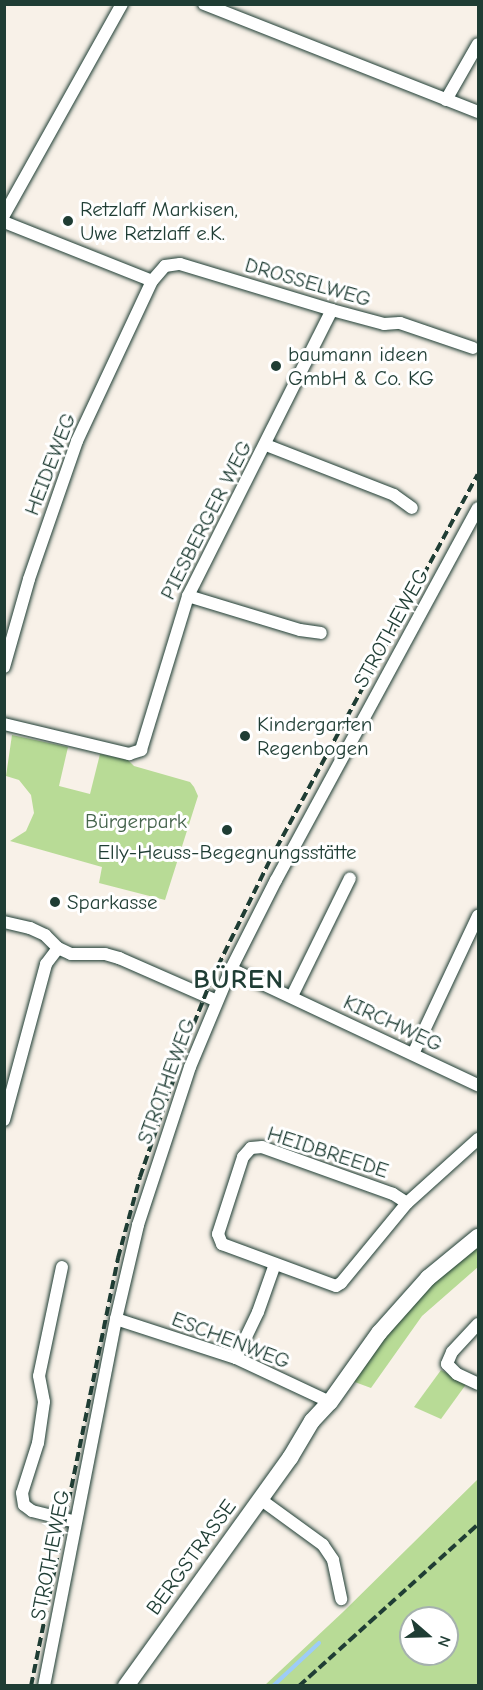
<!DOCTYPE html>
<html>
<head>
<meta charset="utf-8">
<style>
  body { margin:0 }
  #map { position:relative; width:483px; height:1690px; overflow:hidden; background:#f8f1e8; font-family:"Comic Neue",sans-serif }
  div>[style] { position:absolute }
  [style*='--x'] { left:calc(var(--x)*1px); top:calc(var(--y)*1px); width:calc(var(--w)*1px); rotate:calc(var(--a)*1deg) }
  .green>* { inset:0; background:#b8db96 }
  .stream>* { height:4px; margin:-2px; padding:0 2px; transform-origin:2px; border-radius:2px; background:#9dccf8 }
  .roads { filter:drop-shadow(0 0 2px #1f3d34) drop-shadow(0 0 2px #1f3d34) }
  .street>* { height:12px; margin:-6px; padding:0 6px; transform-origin:6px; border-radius:6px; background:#fff }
  .secondary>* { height:16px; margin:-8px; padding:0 8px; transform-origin:8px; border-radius:8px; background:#fff }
  .rail>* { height:4px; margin-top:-2px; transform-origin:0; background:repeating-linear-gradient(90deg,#1f3d34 0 9px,transparent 0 13.5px) }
  .dots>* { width:16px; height:16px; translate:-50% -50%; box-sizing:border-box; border:3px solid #fff; border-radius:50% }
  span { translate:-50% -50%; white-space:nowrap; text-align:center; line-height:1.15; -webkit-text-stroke:6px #fff; paint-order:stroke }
  .poi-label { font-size:21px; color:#1f3d34 }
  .left { translate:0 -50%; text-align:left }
  .street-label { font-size:21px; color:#1f3d34 }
  .park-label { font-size:21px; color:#45644c }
  .district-label { font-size:27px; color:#1f3d34; font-weight:700; letter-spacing:1.5px }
  .frame { position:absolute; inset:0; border:6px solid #1f3d34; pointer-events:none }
  .north { position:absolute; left:399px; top:1606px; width:60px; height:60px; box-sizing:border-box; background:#fff; border:2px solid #a5b1ae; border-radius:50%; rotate:110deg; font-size:16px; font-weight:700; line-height:24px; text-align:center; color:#1f3d34 }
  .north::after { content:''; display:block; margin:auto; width:21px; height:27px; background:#1f3d34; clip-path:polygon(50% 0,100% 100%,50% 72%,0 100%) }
</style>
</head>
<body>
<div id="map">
  <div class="green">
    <i style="clip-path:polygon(12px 735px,68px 747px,59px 786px,90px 794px,100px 754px,128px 760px,134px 766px,190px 782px,194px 787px,198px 796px,165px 900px,99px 883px,102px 867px,10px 841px,26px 831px,34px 813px,31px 795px,19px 780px,6px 776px)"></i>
    <i style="clip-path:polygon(478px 1244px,478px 1267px,422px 1316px,371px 1388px,352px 1381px,383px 1336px,432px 1281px)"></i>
    <i style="clip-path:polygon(441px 1370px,467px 1383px,441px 1419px,414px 1407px)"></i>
    <i style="clip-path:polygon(evenodd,478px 1479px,478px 1685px,265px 1685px,343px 1612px,478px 1479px,411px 1618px,447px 1618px,447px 1654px,411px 1654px,411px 1618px)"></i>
  </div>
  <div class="stream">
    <i style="--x:273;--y:1686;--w:63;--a:-43.1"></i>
  </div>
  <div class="roads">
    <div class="street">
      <i style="--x:204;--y:4;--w:295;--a:21.5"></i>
      <i style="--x:446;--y:100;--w:64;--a:-60.3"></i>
      <i style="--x:4;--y:215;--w:242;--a:-60.8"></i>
      <i style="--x:4;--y:222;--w:159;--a:21.7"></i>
      <i style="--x:266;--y:445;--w:137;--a:21.3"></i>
      <i style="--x:394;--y:495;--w:22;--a:36"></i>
      <i style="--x:188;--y:596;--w:117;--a:16.9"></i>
      <i style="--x:300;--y:630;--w:21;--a:8"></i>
      <i style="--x:4;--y:667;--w:91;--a:-74.1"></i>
      <i style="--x:29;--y:579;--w:146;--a:-70.8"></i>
      <i style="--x:77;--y:441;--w:177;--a:-64.9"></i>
      <i style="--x:152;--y:281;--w:20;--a:-49"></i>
      <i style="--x:165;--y:266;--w:15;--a:-8"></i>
      <i style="--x:180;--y:264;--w:159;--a:16.8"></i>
      <i style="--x:332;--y:310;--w:54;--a:15.1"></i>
      <i style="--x:384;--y:324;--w:16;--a:-4"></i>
      <i style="--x:400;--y:323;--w:77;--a:18.9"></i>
      <i style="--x:4;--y:724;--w:129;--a:13.5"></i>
      <i style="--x:129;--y:754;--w:13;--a:-18"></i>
      <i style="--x:141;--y:750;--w:161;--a:-73"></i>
      <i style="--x:188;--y:596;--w:320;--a:-63.3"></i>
      <i style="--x:4;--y:922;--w:27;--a:13"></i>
      <i style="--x:30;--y:928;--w:17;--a:25"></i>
      <i style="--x:45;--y:935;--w:18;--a:45"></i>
      <i style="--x:58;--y:948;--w:14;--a:25"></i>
      <i style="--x:71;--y:954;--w:34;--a:0"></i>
      <i style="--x:105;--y:954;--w:15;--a:16"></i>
      <i style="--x:119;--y:958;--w:107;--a:23.7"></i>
      <i style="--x:231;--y:969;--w:273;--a:25.2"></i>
      <i style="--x:292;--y:996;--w:131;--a:-63.8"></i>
      <i style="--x:413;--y:1054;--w:153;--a:-64.8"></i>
      <i style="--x:4;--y:1120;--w:162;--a:-74.9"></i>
      <i style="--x:46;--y:964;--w:20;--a:-53"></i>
      <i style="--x:407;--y:1203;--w:17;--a:-147"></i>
      <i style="--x:393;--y:1194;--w:139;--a:-160.3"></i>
      <i style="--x:262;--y:1147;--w:11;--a:175"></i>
      <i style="--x:251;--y:1148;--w:12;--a:132"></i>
      <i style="--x:243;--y:1157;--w:81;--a:108"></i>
      <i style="--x:218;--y:1234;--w:11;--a:68"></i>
      <i style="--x:222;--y:1244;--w:121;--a:20.2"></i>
      <i style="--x:336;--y:1286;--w:6;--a:-31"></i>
      <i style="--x:341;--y:1283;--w:104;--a:-50.5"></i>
      <i style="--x:407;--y:1203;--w:96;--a:-42"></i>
      <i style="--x:62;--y:1267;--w:111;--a:101.9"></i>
      <i style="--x:39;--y:1376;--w:26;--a:79"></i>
      <i style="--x:44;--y:1402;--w:41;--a:98.3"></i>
      <i style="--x:38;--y:1443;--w:52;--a:107.7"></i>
      <i style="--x:22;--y:1493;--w:12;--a:81"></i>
      <i style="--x:24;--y:1505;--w:10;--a:37"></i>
      <i style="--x:32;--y:1511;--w:45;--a:14"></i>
      <i style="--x:116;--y:1319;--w:126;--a:18"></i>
      <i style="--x:236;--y:1358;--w:104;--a:25.1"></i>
      <i style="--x:478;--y:1324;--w:38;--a:133"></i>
      <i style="--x:452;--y:1352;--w:13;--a:113"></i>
      <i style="--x:447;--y:1364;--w:14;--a:45"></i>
      <i style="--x:457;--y:1374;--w:23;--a:25"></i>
      <i style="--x:236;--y:1358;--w:51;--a:-64.4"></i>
      <i style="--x:258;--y:1312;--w:51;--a:-70.5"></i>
      <i style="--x:260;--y:1499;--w:78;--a:36.1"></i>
      <i style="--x:323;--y:1545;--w:18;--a:56"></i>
      <i style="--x:333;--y:1560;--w:40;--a:78"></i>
      <i style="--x:44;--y:1686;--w:374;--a:-78.9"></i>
      <i style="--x:116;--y:1319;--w:97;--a:-76.8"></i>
      <i style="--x:138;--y:1225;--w:166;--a:-71.8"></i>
      <i style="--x:190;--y:1067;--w:106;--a:-67.3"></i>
      <i style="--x:231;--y:969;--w:100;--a:-63.2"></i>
      <i style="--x:276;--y:880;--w:423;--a:-61.5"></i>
    </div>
    <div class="secondary">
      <i style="--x:126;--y:1686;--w:281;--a:-54.3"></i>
      <i style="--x:290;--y:1458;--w:43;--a:-59.3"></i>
      <i style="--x:312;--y:1421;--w:26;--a:-47"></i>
      <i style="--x:330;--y:1402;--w:85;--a:-54.6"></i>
      <i style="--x:379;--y:1333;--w:74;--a:-48.3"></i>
      <i style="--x:428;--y:1278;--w:65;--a:-39.4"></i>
    </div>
  </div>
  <div class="rail">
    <i style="--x:31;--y:1686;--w:437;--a:-78.5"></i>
    <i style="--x:118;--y:1258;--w:84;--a:-74.8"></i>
    <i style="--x:140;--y:1177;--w:135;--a:-71"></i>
    <i style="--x:184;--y:1049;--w:76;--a:-68.5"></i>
    <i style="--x:212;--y:978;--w:131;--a:-63.8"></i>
    <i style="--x:270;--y:860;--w:438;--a:-61.7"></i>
    <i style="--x:299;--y:1686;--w:241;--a:-42.1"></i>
  </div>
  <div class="dots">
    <i style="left:68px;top:221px;background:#1f3d34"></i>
    <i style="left:276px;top:366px;background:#1f3d34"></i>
    <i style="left:245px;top:736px;background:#1f3d34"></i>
    <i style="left:227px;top:830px;background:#1f3d34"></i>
    <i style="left:55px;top:902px;background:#1f3d34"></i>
  </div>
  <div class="poi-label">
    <span class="left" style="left:80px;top:221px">Retzlaff Markisen,<br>Uwe Retzlaff e.K.</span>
    <span class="left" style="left:288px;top:366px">baumann ideen<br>GmbH &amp; Co. KG</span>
    <span class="left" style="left:257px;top:736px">Kindergarten<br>Regenbogen</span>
    <span style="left:227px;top:852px">Elly-Heuss-Begegnungsstätte</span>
    <span class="left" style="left:67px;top:902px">Sparkasse</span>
  </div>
  <div class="street-label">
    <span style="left:308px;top:282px;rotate:16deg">DROSSELWEG</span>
    <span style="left:50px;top:464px;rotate:-69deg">HEIDEWEG</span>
    <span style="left:206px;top:520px;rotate:-63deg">PIESBERGER WEG</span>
    <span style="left:391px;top:628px;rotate:-61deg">STROTHEWEG</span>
    <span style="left:393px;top:1023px;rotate:25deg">KIRCHWEG</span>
    <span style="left:166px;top:1081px;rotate:-70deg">STROTHEWEG</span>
    <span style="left:328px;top:1152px;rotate:18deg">HEIDBREEDE</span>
    <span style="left:231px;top:1340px;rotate:21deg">ESCHENWEG</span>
    <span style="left:50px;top:1555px;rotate:-79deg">STROTHEWEG</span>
    <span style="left:191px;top:1557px;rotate:-54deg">BERGSTRASSE</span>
  </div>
  <div class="park-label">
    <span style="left:136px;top:821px">Bürgerpark</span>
  </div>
  <div class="district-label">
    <span style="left:239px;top:980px">BÜREN</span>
  </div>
  <div class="frame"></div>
  <div class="north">N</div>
</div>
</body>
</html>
